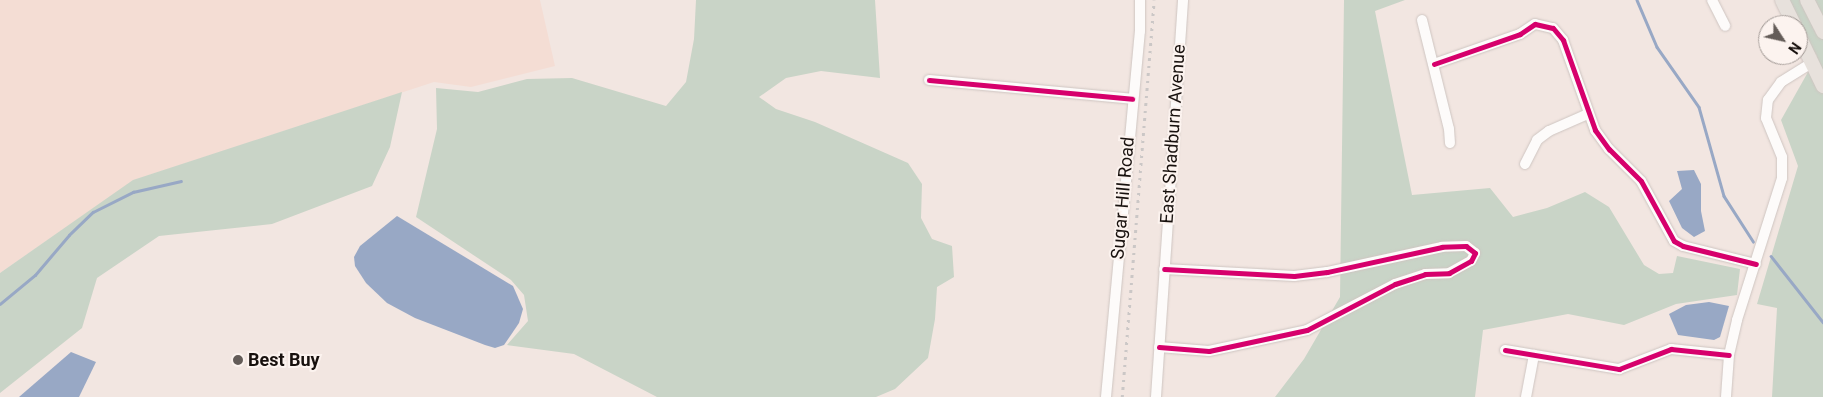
<!DOCTYPE html>
<html>
<head>
<meta charset="utf-8">
<style>
  body { margin:0 }
  #map { position:relative; width:1823px; height:397px; overflow:hidden; background:#f2e6e1; font-family:Roboto,sans-serif }
  div>[style] { position:absolute }
  [style*='--x'] { left:calc(var(--x)*1px); top:calc(var(--y)*1px); width:calc(var(--w)*1px); rotate:calc(var(--a)*1deg) }
  .built>* { inset:0; background:#f4ddd4 }
  .green>* { inset:0; background:#c9d4c7 }
  .water>* { inset:0; background:#98a8c5 }
  .stream>* { height:2.5px; margin:-1.25px; padding:0 1.25px; transform-origin:1.25px; border-radius:1.25px; background:#98a8c5 }
  .roads { filter:drop-shadow(0 0 1px #cec5c1) drop-shadow(0 0 1px #cec5c1) }
  .minor>* { height:10px; margin:-5px; padding:0 5px; transform-origin:5px; border-radius:5px; background:#fdfbfa }
  .major>* { height:14px; margin:-7px; padding:0 7px; transform-origin:7px; border-radius:7px; background:#e7e1dc }
  .rail>* { height:2.5px; margin-top:-1.25px; transform-origin:0; background:repeating-linear-gradient(90deg,#cbc7c6 0 2.5px,transparent 0 7.5px) }
  .cycleway>* { height:5px; margin:-2.5px; padding:0 2.5px; transform-origin:2.5px; border-radius:2.5px; background:#d6006c }
  .dots>* { width:14px; height:14px; translate:-50% -50%; box-sizing:border-box; border:2px solid #fcf3ef; border-radius:50% }
  span { translate:-50% -50%; white-space:nowrap; text-align:center; line-height:1.15; -webkit-text-stroke:4px #fcf3ef; paint-order:stroke }
  .street-label { font-size:18px; color:#18110e }
  .poi-label { font-size:18px; color:#18110e; font-weight:700 }
  .left { translate:0 -50%; text-align:left }
  .north { position:absolute; left:1758px; top:15px; width:50px; height:50px; box-sizing:border-box; background:#fcf3ef; border:1px solid #a19995; border-radius:50%; rotate:125deg; font-size:14px; font-weight:700; line-height:20px; text-align:center; color:#18110e }
  .north::after { content:''; display:block; margin:auto; width:18px; height:22px; background:#645c58; clip-path:polygon(50% 0,100% 100%,50% 72%,0 100%) }
</style>
</head>
<body>
<div id="map">
  <div class="built">
    <i style="clip-path:polygon(0 0,540px 0,555px 66px,471px 87px,434px 82px,134px 180px,0 273px)"></i>
  </div>
  <div class="green">
    <i style="clip-path:polygon(696px 0,875px 0,880px 78px,821px 71px,786px 78px,759px 97px,776px 109px,815px 122px,908px 163px,922px 184px,921px 218px,932px 239px,952px 246px,954px 277px,937px 287px,935px 319px,928px 358px,895px 389px,876px 397px,657px 397px,574px 354px,507px 345px,528px 321px,524px 295px,511px 280px,416px 217px,437px 129px,436px 88px,478px 92px,527px 79px,572px 78px,666px 106px,686px 82px,694px 39px)"></i>
    <i style="clip-path:polygon(1344px 0,1405px 0,1375px 11px,1412px 195px,1490px 188px,1513px 217px,1547px 208px,1585px 192px,1609px 207px,1644px 265px,1659px 274px,1673px 273px,1677px 256px,1740px 269px,1737px 295px,1676px 304px,1624px 325px,1568px 314px,1483px 330px,1475px 397px,1275px 397px,1304px 359px,1340px 297px)"></i>
    <i style="clip-path:polygon(1779px 0,1823px 0,1823px 397px,1772px 397px,1777px 308px,1757px 304px,1798px 166px,1781px 120px,1817px 56px)"></i>
    <i style="clip-path:polygon(402px 92px,390px 147px,372px 186px,272px 224px,159px 236px,97px 278px,82px 328px,0 393px,0 273px,133px 180px)"></i>
  </div>
  <div class="water">
    <i style="clip-path:polygon(1694px 170px,1701px 184px,1701px 211px,1705px 231px,1694px 237px,1682px 228px,1669px 201px,1682px 189px,1677px 171px)"></i>
    <i style="clip-path:polygon(397px 216px,513px 286px,523px 309px,519px 323px,504px 345px,495px 348px,485px 345px,415px 318px,387px 303px,366px 283px,355px 266px,354px 257px,360px 246px)"></i>
    <i style="clip-path:polygon(1709px 302px,1729px 306px,1720px 337px,1714px 340px,1678px 335px,1669px 314px,1686px 305px)"></i>
    <i style="clip-path:polygon(71px 352px,96px 362px,79px 397px,19px 397px)"></i>
  </div>
  <div class="stream">
    <i style="--x:1637;--y:0;--w:51;--a:66.9"></i>
    <i style="--x:1657;--y:47;--w:73;--a:55"></i>
    <i style="--x:1699;--y:107;--w:92;--a:74.3"></i>
    <i style="--x:1724;--y:196;--w:54;--a:57.2"></i>
    <i style="--x:1771;--y:256;--w:84;--a:51.8"></i>
    <i style="--x:0;--y:304;--w:45;--a:-39.6"></i>
    <i style="--x:35;--y:275;--w:52;--a:-49.6"></i>
    <i style="--x:69;--y:235;--w:33;--a:-44"></i>
    <i style="--x:93;--y:212;--w:45;--a:-26.6"></i>
    <i style="--x:133;--y:192;--w:49;--a:-12.9"></i>
  </div>
  <div class="roads">
    <div class="minor">
      <i style="--x:1712;--y:0;--w:29;--a:63"></i>
      <i style="--x:1422;--y:20;--w:112;--a:76.1"></i>
      <i style="--x:1449;--y:129;--w:14;--a:86"></i>
      <i style="--x:1434;--y:64;--w:91;--a:-19.2"></i>
      <i style="--x:1520;--y:34;--w:18;--a:-34"></i>
      <i style="--x:1535;--y:24;--w:18;--a:13"></i>
      <i style="--x:1553;--y:28;--w:16;--a:50"></i>
      <i style="--x:1563;--y:40;--w:96;--a:70.4"></i>
      <i style="--x:1595;--y:130;--w:24;--a:54"></i>
      <i style="--x:1609;--y:149;--w:45;--a:45"></i>
      <i style="--x:1641;--y:181;--w:68;--a:61.2"></i>
      <i style="--x:1674;--y:241;--w:10;--a:29"></i>
      <i style="--x:1683;--y:246;--w:75;--a:13.9"></i>
      <i style="--x:929;--y:80;--w:204;--a:5.3"></i>
      <i style="--x:1525;--y:164;--w:27;--a:-63"></i>
      <i style="--x:1537;--y:140;--w:15;--a:-37"></i>
      <i style="--x:1549;--y:131;--w:43;--a:-23.6"></i>
      <i style="--x:1159;--y:347;--w:50;--a:4.6"></i>
      <i style="--x:1209;--y:351;--w:100;--a:-12.1"></i>
      <i style="--x:1307;--y:330;--w:99;--a:-27.6"></i>
      <i style="--x:1395;--y:284;--w:32;--a:-18"></i>
      <i style="--x:1425;--y:274;--w:24;--a:-2"></i>
      <i style="--x:1449;--y:273;--w:25;--a:-29"></i>
      <i style="--x:1471;--y:261;--w:9;--a:-63"></i>
      <i style="--x:1475;--y:253;--w:11;--a:-142"></i>
      <i style="--x:1466;--y:246;--w:24;--a:178"></i>
      <i style="--x:1442;--y:247;--w:118;--a:167.7"></i>
      <i style="--x:1327;--y:272;--w:33;--a:173"></i>
      <i style="--x:1294;--y:276;--w:130;--a:-176.9"></i>
      <i style="--x:1505;--y:350;--w:116;--a:9.5"></i>
      <i style="--x:1619;--y:369;--w:56;--a:-21"></i>
      <i style="--x:1671;--y:349;--w:58;--a:5.9"></i>
      <i style="--x:1106;--y:397;--w:368;--a:-84.7"></i>
      <i style="--x:1140;--y:31;--w:31;--a:-90"></i>
      <i style="--x:1156;--y:397;--w:398;--a:-86.1"></i>
      <i style="--x:1526;--y:397;--w:43;--a:-79.2"></i>
      <i style="--x:1726;--y:397;--w:42;--a:-85.9"></i>
      <i style="--x:1729;--y:355;--w:36;--a:-77"></i>
      <i style="--x:1737;--y:320;--w:149;--a:-72.4"></i>
      <i style="--x:1782;--y:178;--w:21;--a:-90"></i>
      <i style="--x:1782;--y:157;--w:42;--a:-112.3"></i>
      <i style="--x:1766;--y:118;--w:18;--a:-84"></i>
      <i style="--x:1768;--y:100;--w:22;--a:-54"></i>
      <i style="--x:1781;--y:82;--w:36;--a:-32"></i>
    </div>
    <div class="major">
      <i style="--x:1782;--y:0;--w:28;--a:64"></i>
      <i style="--x:1807;--y:0;--w:36;--a:63"></i>
      <i style="--x:1798;--y:34;--w:58;--a:64.3"></i>
    </div>
  </div>
  <div class="rail">
    <i style="--x:1122;--y:397;--w:398;--a:-85.4"></i>
  </div>
  <div class="cycleway">
    <i style="--x:1434;--y:64;--w:91;--a:-19.2"></i>
    <i style="--x:1520;--y:34;--w:18;--a:-34"></i>
    <i style="--x:1535;--y:24;--w:18;--a:13"></i>
    <i style="--x:1553;--y:28;--w:16;--a:50"></i>
    <i style="--x:1563;--y:40;--w:96;--a:70.4"></i>
    <i style="--x:1595;--y:130;--w:24;--a:54"></i>
    <i style="--x:1609;--y:149;--w:45;--a:45"></i>
    <i style="--x:1641;--y:181;--w:68;--a:61.2"></i>
    <i style="--x:1674;--y:241;--w:10;--a:29"></i>
    <i style="--x:1683;--y:246;--w:75;--a:13.9"></i>
    <i style="--x:929;--y:80;--w:204;--a:5.3"></i>
    <i style="--x:1159;--y:347;--w:50;--a:4.6"></i>
    <i style="--x:1209;--y:351;--w:100;--a:-12.1"></i>
    <i style="--x:1307;--y:330;--w:99;--a:-27.6"></i>
    <i style="--x:1395;--y:284;--w:32;--a:-18"></i>
    <i style="--x:1425;--y:274;--w:24;--a:-2"></i>
    <i style="--x:1449;--y:273;--w:25;--a:-29"></i>
    <i style="--x:1471;--y:261;--w:9;--a:-63"></i>
    <i style="--x:1475;--y:253;--w:11;--a:-142"></i>
    <i style="--x:1466;--y:246;--w:24;--a:178"></i>
    <i style="--x:1442;--y:247;--w:118;--a:167.7"></i>
    <i style="--x:1327;--y:272;--w:33;--a:173"></i>
    <i style="--x:1294;--y:276;--w:130;--a:-176.9"></i>
    <i style="--x:1505;--y:350;--w:116;--a:9.5"></i>
    <i style="--x:1619;--y:369;--w:56;--a:-21"></i>
    <i style="--x:1671;--y:349;--w:58;--a:5.9"></i>
  </div>
  <div class="dots">
    <i style="left:238px;top:360px;background:#645c58"></i>
  </div>
  <div class="street-label">
    <span style="left:1173px;top:134px;rotate:-86deg">East Shadburn Avenue</span>
    <span style="left:1123px;top:198px;rotate:-85deg">Sugar Hill Road</span>
  </div>
  <div class="poi-label">
    <span class="left" style="left:248px;top:360px">Best Buy</span>
  </div>
  <div class="north">N</div>
</div>
</body>
</html>
